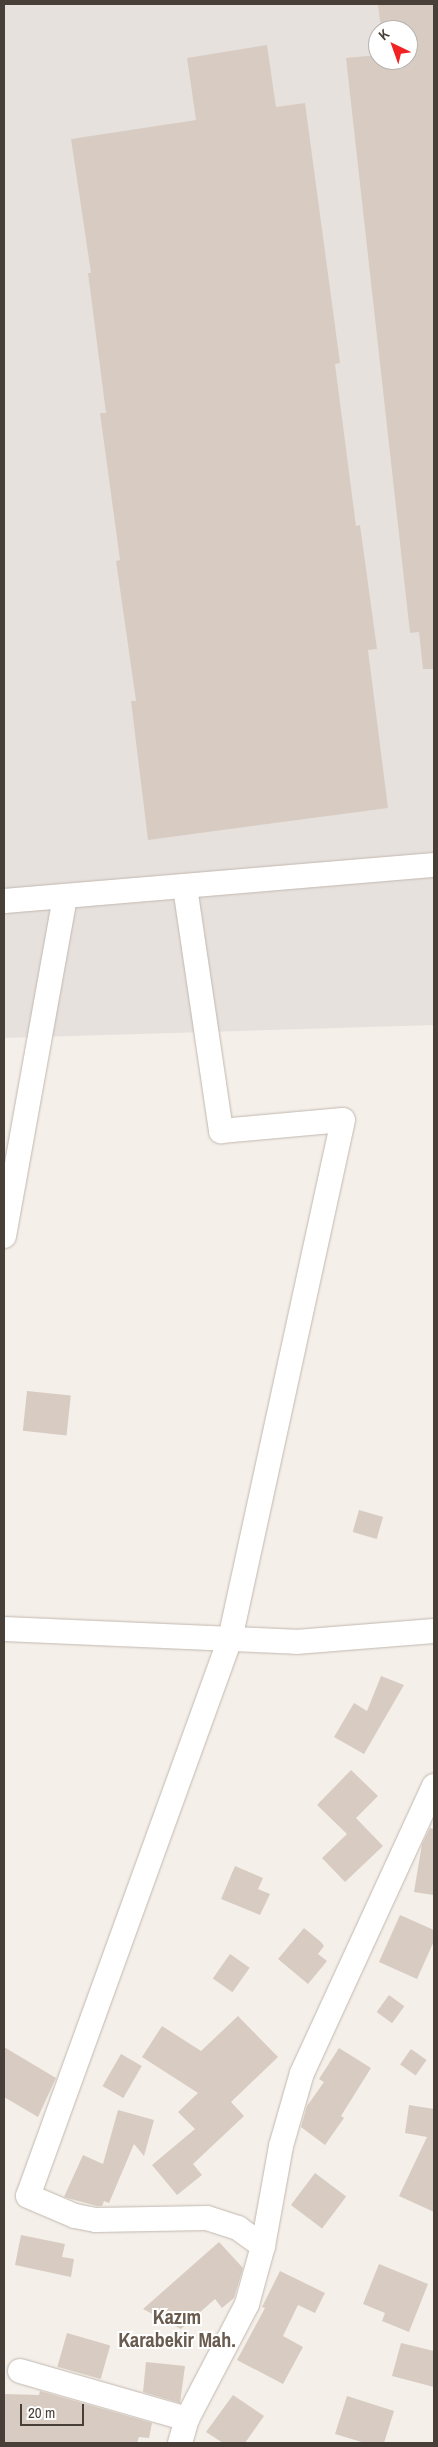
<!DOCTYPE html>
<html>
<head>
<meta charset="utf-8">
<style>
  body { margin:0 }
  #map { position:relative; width:438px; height:2447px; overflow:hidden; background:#f4efe9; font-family:"Archivo Narrow",sans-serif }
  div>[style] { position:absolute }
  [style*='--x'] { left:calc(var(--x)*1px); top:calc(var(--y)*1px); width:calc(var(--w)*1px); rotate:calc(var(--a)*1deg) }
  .industrial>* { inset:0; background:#e7e1de }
  .building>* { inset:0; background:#d8ccc2; transform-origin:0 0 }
  .roads { filter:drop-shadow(0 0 1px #c2b8af) drop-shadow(0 0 1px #c2b8af) }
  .minor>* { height:24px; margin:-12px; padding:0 12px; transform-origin:12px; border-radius:12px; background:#fff }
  span { translate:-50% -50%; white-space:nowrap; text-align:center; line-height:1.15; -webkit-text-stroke:4px #fff; paint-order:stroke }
  .district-label { font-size:20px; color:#6a5b4f; font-weight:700 }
  .frame { position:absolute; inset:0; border:5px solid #483f38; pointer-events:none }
  .north { position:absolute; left:368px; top:20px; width:50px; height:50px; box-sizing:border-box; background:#fff; border:1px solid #b6b2af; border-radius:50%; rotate:318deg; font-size:14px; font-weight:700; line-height:20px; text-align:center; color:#483f38 }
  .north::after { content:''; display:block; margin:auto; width:18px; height:22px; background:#f22223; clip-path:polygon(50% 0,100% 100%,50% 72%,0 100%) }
  .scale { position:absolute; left:20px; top:2404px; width:64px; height:22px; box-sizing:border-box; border:2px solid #483f38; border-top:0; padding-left:6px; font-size:15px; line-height:18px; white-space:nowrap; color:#483f38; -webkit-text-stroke:4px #fff; paint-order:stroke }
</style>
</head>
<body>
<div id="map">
  <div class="industrial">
    <i style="clip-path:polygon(evenodd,4px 4px,434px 4px,434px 1025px,4px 1038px,4px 4px,378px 30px,408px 30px,408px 60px,378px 60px,378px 30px)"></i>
  </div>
  <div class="building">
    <i style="clip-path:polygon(378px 4px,434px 4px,434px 669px,423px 669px,419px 632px,410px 633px,346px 58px,378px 55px,378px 60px,408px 60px,408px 30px,381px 30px)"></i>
    <i style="clip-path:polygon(267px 45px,276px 107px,305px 103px,340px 363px,335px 364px,356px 526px,360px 525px,377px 649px,368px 650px,388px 808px,148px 840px,131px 701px,136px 701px,116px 561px,120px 560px,100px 413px,106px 413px,88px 273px,91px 273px,71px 139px,196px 120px,187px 58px)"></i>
    <i style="left:27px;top:1391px;width:44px;height:40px;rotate:6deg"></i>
    <i style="left:359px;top:1510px;width:25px;height:23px;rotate:16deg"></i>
    <i style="clip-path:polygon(381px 1676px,404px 1685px,364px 1754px,334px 1737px,354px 1703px,367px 1711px)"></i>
    <i style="clip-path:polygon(351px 1770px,378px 1796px,356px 1818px,383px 1846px,345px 1882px,322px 1858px,347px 1834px,317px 1805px)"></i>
    <i style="clip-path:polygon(430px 1828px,434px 1829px,433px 1895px,414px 1892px,422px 1844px)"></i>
    <i style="clip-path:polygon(235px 1866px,263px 1878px,258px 1889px,270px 1894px,260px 1915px,221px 1899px)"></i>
    <i style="clip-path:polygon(400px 1915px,434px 1930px,434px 1941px,417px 1979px,379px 1962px)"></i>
    <i style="clip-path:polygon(304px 1928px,321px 1942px,324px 1946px,318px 1954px,327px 1961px,308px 1984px,278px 1959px)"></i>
    <i style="left:230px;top:1954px;width:24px;height:30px;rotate:35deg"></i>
    <i style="left:389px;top:1995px;width:19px;height:21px;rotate:36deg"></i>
    <i style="clip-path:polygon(238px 2016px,278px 2057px,231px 2102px,244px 2116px,193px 2164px,202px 2175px,177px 2195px,152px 2165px,195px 2129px,178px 2112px,198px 2093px,142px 2057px,162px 2026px,201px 2051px)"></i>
    <i style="clip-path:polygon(4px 2047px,56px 2078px,38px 2117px,4px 2097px)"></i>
    <i style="clip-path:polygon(339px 2048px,371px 2068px,341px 2116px,344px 2118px,325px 2145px,301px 2127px,307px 2106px,324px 2082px,319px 2079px)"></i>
    <i style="left:411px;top:2049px;width:19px;height:19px;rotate:35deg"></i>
    <i style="left:121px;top:2054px;width:24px;height:37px;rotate:30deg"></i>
    <i style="clip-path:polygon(409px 2105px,434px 2109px,434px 2212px,399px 2196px,427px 2137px,405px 2133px)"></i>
    <i style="clip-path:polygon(118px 2110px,154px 2120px,144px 2156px,134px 2144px,109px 2203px,104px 2201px,102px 2206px,97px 2206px,64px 2197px,83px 2155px,103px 2164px)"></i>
    <i style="left:315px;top:2173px;width:39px;height:40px;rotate:37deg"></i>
    <i style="clip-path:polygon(21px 2235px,65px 2244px,62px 2257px,74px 2259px,71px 2277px,15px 2265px)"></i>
    <i style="clip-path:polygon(219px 2242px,243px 2268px,234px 2298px,222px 2308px,215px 2299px,181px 2329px,143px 2309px)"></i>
    <i style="clip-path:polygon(379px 2264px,428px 2284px,409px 2332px,382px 2321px,385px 2313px,363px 2304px)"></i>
    <i style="clip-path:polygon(280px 2271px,325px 2293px,315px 2313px,298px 2305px,283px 2336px,303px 2347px,283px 2384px,237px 2360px,265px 2308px,262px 2307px)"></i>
    <i style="left:67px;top:2333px;width:45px;height:35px;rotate:16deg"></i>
    <i style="clip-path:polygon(401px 2343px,434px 2351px,434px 2387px,392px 2376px)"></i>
    <i style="clip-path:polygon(146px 2362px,185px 2366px,180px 2403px,143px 2392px)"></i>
    <i style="clip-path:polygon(40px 2391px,152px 2423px,149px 2438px,139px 2437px,137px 2443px,4px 2443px,4px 2394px,39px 2395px)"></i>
    <i style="clip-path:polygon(233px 2395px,264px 2416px,245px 2443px,223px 2443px,206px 2432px)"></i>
    <i style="clip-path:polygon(347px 2396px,394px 2411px,384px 2443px,365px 2443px,335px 2434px)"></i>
  </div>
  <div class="roads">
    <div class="minor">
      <i style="--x:185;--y:887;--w:247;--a:81.6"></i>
      <i style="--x:221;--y:1131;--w:122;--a:-5.2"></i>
      <i style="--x:343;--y:1120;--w:531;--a:102.28"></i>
      <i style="--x:230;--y:1639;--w:592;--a:109.93"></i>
      <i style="--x:28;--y:2196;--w:51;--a:23.1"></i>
      <i style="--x:75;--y:2216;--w:21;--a:11"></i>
      <i style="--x:96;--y:2220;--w:111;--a:-1"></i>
      <i style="--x:207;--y:2218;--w:33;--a:18"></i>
      <i style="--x:238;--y:2228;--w:31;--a:36"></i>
      <i style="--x:4;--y:901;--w:432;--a:-4.8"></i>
      <i style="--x:4;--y:1236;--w:343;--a:-79.8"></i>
      <i style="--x:4;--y:1629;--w:292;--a:2.5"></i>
      <i style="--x:296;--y:1642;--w:138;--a:-4.6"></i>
      <i style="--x:20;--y:2371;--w:174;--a:16"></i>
      <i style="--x:180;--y:2443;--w:25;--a:-74"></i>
      <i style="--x:187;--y:2419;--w:130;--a:-62.4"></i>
      <i style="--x:247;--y:2304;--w:60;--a:-74.6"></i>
      <i style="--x:263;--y:2246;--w:102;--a:-79.8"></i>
      <i style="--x:281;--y:2146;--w:76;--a:-74"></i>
      <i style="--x:302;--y:2073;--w:316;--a:-65.3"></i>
    </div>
  </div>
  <div class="district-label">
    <span style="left:177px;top:2328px">Kazım<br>Karabekir Mah.</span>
  </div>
  <div class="frame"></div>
  <div class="north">K</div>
  <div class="scale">20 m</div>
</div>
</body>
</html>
